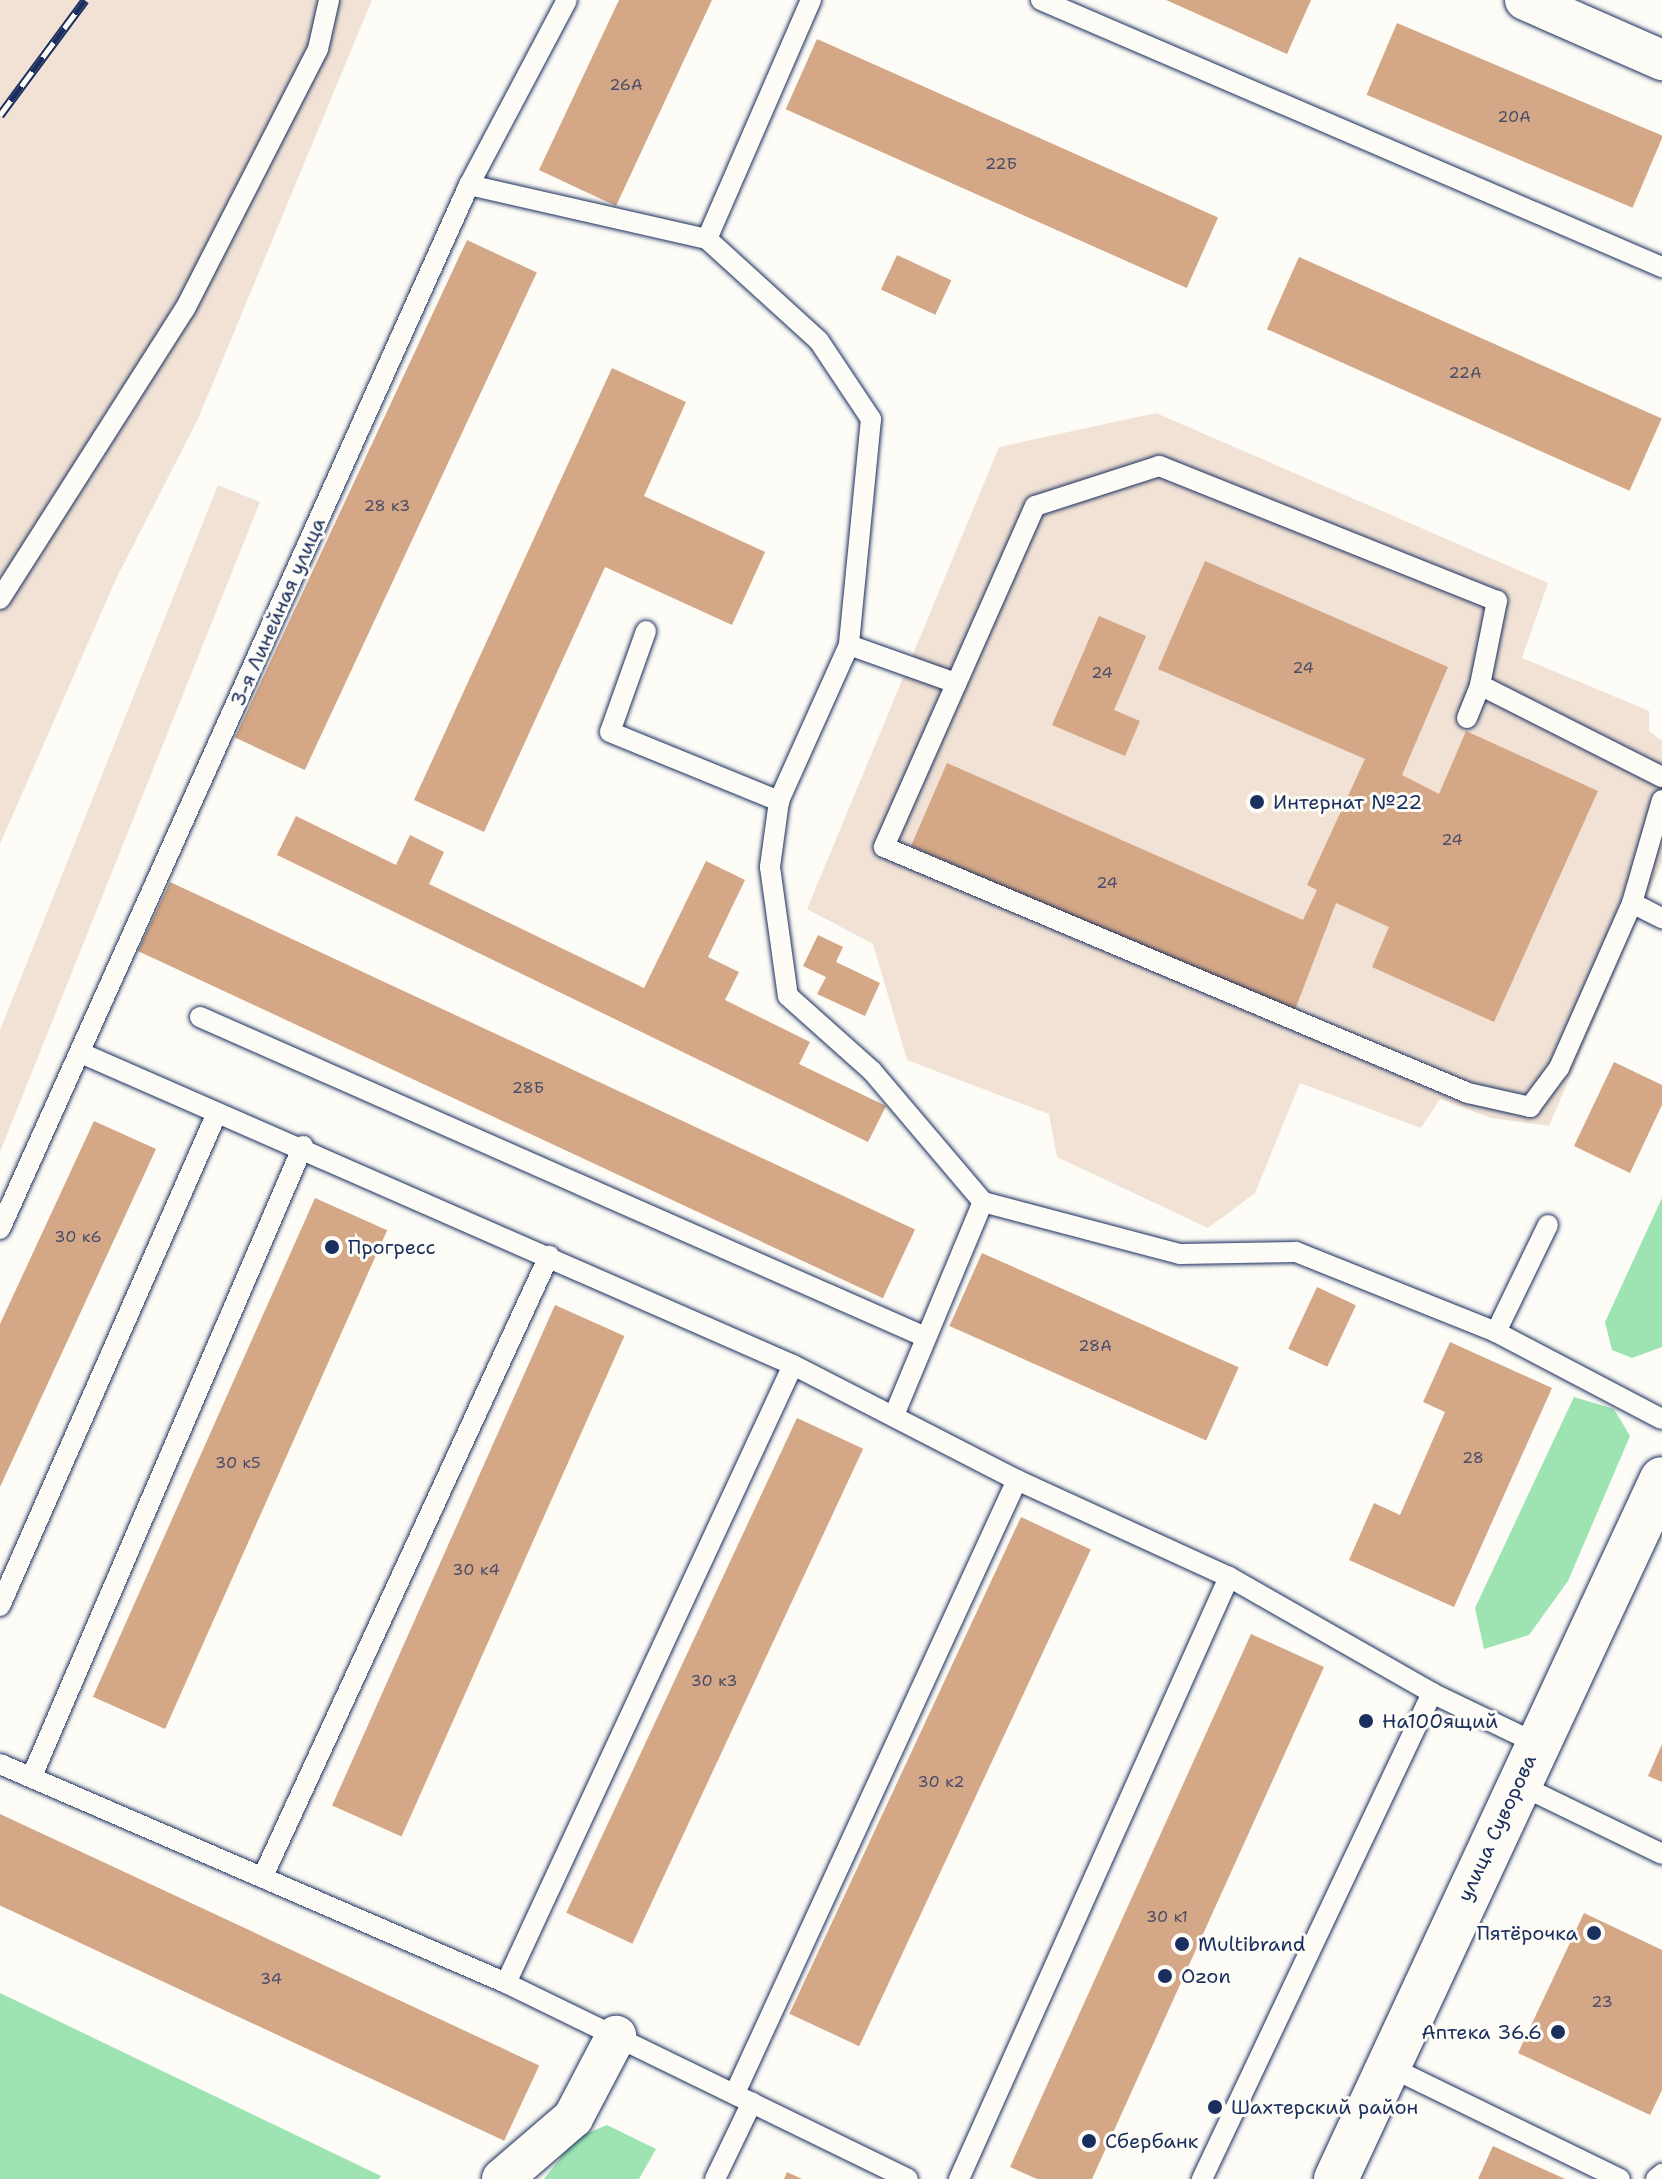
<!DOCTYPE html>
<html>
<head>
<meta charset="utf-8">
<style>
  body { margin:0 }
  #map { position:relative; width:1662px; height:2179px; overflow:hidden; background:#fdfcf7; font-family:"Shantell Sans",sans-serif }
  div>[style] { position:absolute }
  [style*='--x'] { left:calc(var(--x)*1px); top:calc(var(--y)*1px); width:calc(var(--w)*1px); rotate:calc(var(--a)*1deg) }
  .built>* { inset:0; background:#f1e2d5 }
  .green>* { inset:0; background:#9de4b2 }
  .building>* { inset:0; background:#d4a786; transform-origin:0 0 }
  .roads { filter:drop-shadow(0 0 2px #1b2f5e) drop-shadow(0 0 2px #1b2f5e) }
  .lane>* { height:20px; margin:-10px; padding:0 10px; transform-origin:10px; border-radius:10px; background:#fdfcf7 }
  .street>* { height:40px; margin:-20px; padding:0 20px; transform-origin:20px; border-radius:20px; background:#fdfcf7 }
  .secondary>* { height:44px; margin:-22px; padding:0 22px; transform-origin:22px; border-radius:22px; background:#fdfcf7 }
  .rail>* { height:9px; margin-top:-4.5px; transform-origin:0; background:repeating-linear-gradient(90deg,#fdfcf7 0 18px,#1b2f5e 0 36px); box-sizing:border-box; border-block:2px solid #1b2f5e }
  .dots>* { width:22px; height:22px; translate:-50% -50%; box-sizing:border-box; border:4px solid #fdfcf7; border-radius:50% }
  span { translate:-50% -50%; white-space:nowrap; text-align:center; line-height:1.15; -webkit-text-stroke:6px #fdfcf7; paint-order:stroke }
  .number-label { font-size:16px; color:#494d68 }
  .number-label span { -webkit-text-stroke-width:0 }
  .street-label { font-size:20px; color:#1b2f5e }
  .poi-label { font-size:20px; color:#1b2f5e }
  .left { translate:0 -50%; text-align:left }
  .right { translate:-100% -50%; text-align:right }
</style>
</head>
<body>
<div id="map">
  <div class="built">
    <i style="clip-path:polygon(0 0,372px 0,198px 419px,116px 579px,0 844px)"></i>
    <i style="clip-path:polygon(1156px 413px,1548px 583px,1522px 658px,1649px 711px,1649px 731px,1662px 741px,1662px 862px,1549px 1126px,1491px 1118px,1440px 1099px,1421px 1128px,1300px 1083px,1255px 1193px,1208px 1228px,1057px 1157px,1049px 1114px,907px 1060px,873px 944px,807px 909px,999px 447px)"></i>
    <i style="clip-path:polygon(218px 485px,260px 502px,0 1152px,0 1030px)"></i>
  </div>
  <div class="green">
    <i style="clip-path:polygon(1662px 1198px,1662px 1347px,1632px 1358px,1612px 1350px,1605px 1322px)"></i>
    <i style="clip-path:polygon(1574px 1397px,1614px 1409px,1630px 1436px,1568px 1581px,1529px 1635px,1484px 1649px,1475px 1608px)"></i>
    <i style="clip-path:polygon(0 1993px,381px 2176px,379px 2179px,0 2179px)"></i>
    <i style="clip-path:polygon(607px 2125px,656px 2149px,639px 2179px,544px 2179px,576px 2138px)"></i>
  </div>
  <div class="building">
    <i style="clip-path:polygon(619px 0,712px 0,616px 206px,539px 170px)"></i>
    <i style="clip-path:polygon(1166px 0,1311px 0,1287px 54px)"></i>
    <i style="left:1397px;top:23px;width:289px;height:78px;rotate:23deg"></i>
    <i style="left:817px;top:39px;width:439px;height:77px;rotate:24deg"></i>
    <i style="left:467px;top:240px;width:77px;height:549px;rotate:25deg"></i>
    <i style="left:897px;top:255px;width:60px;height:38px;rotate:25deg"></i>
    <i style="left:1299px;top:257px;width:397px;height:79px;rotate:24deg"></i>
    <i style="clip-path:polygon(612px 368px,686px 402px,644px 496px,765px 552px,732px 625px,605px 567px,484px 832px,414px 800px)"></i>
    <i style="clip-path:polygon(1205px 561px,1448px 667px,1402px 775px,1439px 794px,1466px 731px,1598px 791px,1494px 1022px,1372px 967px,1389px 927px,1336px 903px,1293px 1015px,911px 846px,947px 763px,1303px 920px,1317px 890px,1307px 885px,1365px 759px,1158px 669px)"></i>
    <i style="clip-path:polygon(1099px 616px,1146px 636px,1114px 710px,1140px 721px,1125px 756px,1052px 725px)"></i>
    <i style="clip-path:polygon(296px 816px,396px 865px,410px 835px,444px 852px,429px 884px,644px 988px,706px 861px,745px 880px,708px 957px,739px 972px,725px 1000px,810px 1042px,799px 1064px,886px 1106px,868px 1142px,277px 855px)"></i>
    <i style="left:170px;top:882px;width:822px;height:76px;rotate:25deg"></i>
    <i style="clip-path:polygon(818px 935px,843px 947px,836px 962px,880px 983px,865px 1016px,817px 994px,826px 977px,803px 966px)"></i>
    <i style="clip-path:polygon(1614px 1062px,1662px 1085px,1662px 1105px,1630px 1173px,1574px 1146px)"></i>
    <i style="clip-path:polygon(94px 1121px,156px 1149px,0 1487px,0 1324px)"></i>
    <i style="left:315px;top:1198px;width:79px;height:546px;rotate:24deg"></i>
    <i style="left:982px;top:1253px;width:281px;height:80px;rotate:24deg"></i>
    <i style="left:1317px;top:1287px;width:43px;height:68px;rotate:25deg"></i>
    <i style="left:555px;top:1305px;width:76px;height:548px;rotate:24deg"></i>
    <i style="clip-path:polygon(1450px 1342px,1552px 1388px,1454px 1607px,1349px 1560px,1374px 1503px,1400px 1515px,1445px 1412px,1423px 1402px)"></i>
    <i style="left:797px;top:1418px;width:73px;height:546px;rotate:25deg"></i>
    <i style="left:1021px;top:1517px;width:77px;height:548px;rotate:25deg"></i>
    <i style="clip-path:polygon(1251px 1634px,1324px 1667px,1092px 2179px,1037px 2179px,1010px 2167px)"></i>
    <i style="clip-path:polygon(1662px 1744px,1662px 1782px,1648px 1776px)"></i>
    <i style="left:0;top:1814px;width:595px;height:83px;rotate:25deg"></i>
    <i style="clip-path:polygon(1584px 1913px,1662px 1950px,1662px 2090px,1650px 2115px,1518px 2053px)"></i>
    <i style="clip-path:polygon(1493px 2146px,1565px 2179px,1478px 2179px)"></i>
    <i style="clip-path:polygon(787px 2172px,802px 2179px,784px 2179px)"></i>
  </div>
  <div class="roads">
    <div class="lane">
      <i style="--x:1041;--y:0;--w:676;--a:23.27"></i>
      <i style="--x:469;--y:185;--w:244;--a:12.8"></i>
      <i style="--x:707;--y:239;--w:261;--a:-66.5"></i>
      <i style="--x:707;--y:239;--w:151;--a:42.3"></i>
      <i style="--x:819;--y:341;--w:94;--a:56.3"></i>
      <i style="--x:871;--y:419;--w:227;--a:95.6"></i>
      <i style="--x:849;--y:645;--w:171;--a:114.2"></i>
      <i style="--x:779;--y:801;--w:67;--a:97.8"></i>
      <i style="--x:770;--y:867;--w:130;--a:82.1"></i>
      <i style="--x:788;--y:996;--w:113;--a:41.8"></i>
      <i style="--x:872;--y:1071;--w:172;--a:49.7"></i>
      <i style="--x:983;--y:1202;--w:204;--a:14.8"></i>
      <i style="--x:1180;--y:1254;--w:116;--a:-1"></i>
      <i style="--x:1296;--y:1252;--w:215;--a:21.8"></i>
      <i style="--x:1496;--y:1332;--w:187;--a:27.7"></i>
      <i style="--x:0;--y:599;--w:344;--a:-57.5"></i>
      <i style="--x:185;--y:309;--w:292;--a:-62.9"></i>
      <i style="--x:318;--y:49;--w:50;--a:-77.3"></i>
      <i style="--x:646;--y:631;--w:107;--a:109.6"></i>
      <i style="--x:610;--y:732;--w:183;--a:22.2"></i>
      <i style="--x:849;--y:645;--w:114;--a:19.6"></i>
      <i style="--x:1467;--y:718;--w:35;--a:-68"></i>
      <i style="--x:1662;--y:777;--w:204;--a:-153.2"></i>
      <i style="--x:1480;--y:685;--w:86;--a:-78.6"></i>
      <i style="--x:1497;--y:601;--w:364;--a:-158.2"></i>
      <i style="--x:1159;--y:466;--w:130;--a:162.1"></i>
      <i style="--x:1035;--y:506;--w:373;--a:113.9"></i>
      <i style="--x:884;--y:847;--w:634;--a:22.84"></i>
      <i style="--x:1468;--y:1093;--w:64;--a:12.7"></i>
      <i style="--x:1530;--y:1107;--w:49;--a:-53.4"></i>
      <i style="--x:1559;--y:1068;--w:180;--a:-66.1"></i>
      <i style="--x:1632;--y:903;--w:107;--a:-73.8"></i>
      <i style="--x:1632;--y:903;--w:34;--a:27"></i>
      <i style="--x:200;--y:1017;--w:790;--a:23.81"></i>
      <i style="--x:81;--y:1053;--w:777;--a:23.66"></i>
      <i style="--x:793;--y:1365;--w:252;--a:27.2"></i>
      <i style="--x:1017;--y:1480;--w:233;--a:24.6"></i>
      <i style="--x:1229;--y:1577;--w:234;--a:29.7"></i>
      <i style="--x:1432;--y:1693;--w:115;--a:25.7"></i>
      <i style="--x:0;--y:1229;--w:1145;--a:-65.81"></i>
      <i style="--x:469;--y:185;--w:209;--a:-62.1"></i>
      <i style="--x:1496;--y:1332;--w:119;--a:-64.1"></i>
      <i style="--x:895;--y:1413;--w:229;--a:-67.4"></i>
      <i style="--x:0;--y:1606;--w:536;--a:-66.25"></i>
      <i style="--x:0;--y:1764;--w:551;--a:23.4"></i>
      <i style="--x:506;--y:1983;--w:447;--a:26"></i>
      <i style="--x:32;--y:1776;--w:686;--a:-66.72"></i>
      <i style="--x:1518;--y:1784;--w:160;--a:25.9"></i>
      <i style="--x:264;--y:1874;--w:681;--a:-65.24"></i>
      <i style="--x:506;--y:1983;--w:681;--a:-65.09"></i>
      <i style="--x:1388;--y:2066;--w:258;--a:26"></i>
      <i style="--x:735;--y:2093;--w:675;--a:-65.3"></i>
      <i style="--x:715;--y:2179;--w:85;--a:-64.3"></i>
      <i style="--x:959;--y:2179;--w:660;--a:-65.84"></i>
      <i style="--x:1202;--y:2179;--w:538;--a:-64.67"></i>
      <i style="--x:1656;--y:2179;--w:8;--a:-40"></i>
    </div>
    <div class="street">
      <i style="--x:1525;--y:0;--w:150;--a:23.7"></i>
      <i style="--x:502;--y:2179;--w:94;--a:-40.7"></i>
      <i style="--x:573;--y:2118;--w:93;--a:-62.3"></i>
    </div>
    <div class="secondary">
      <i style="--x:1336;--y:2179;--w:772;--a:-65.03"></i>
    </div>
  </div>
  <div class="rail">
    <i style="--x:0;--y:115;--w:143;--a:-53.5"></i>
  </div>
  <div class="dots">
    <i style="left:1257px;top:802px;background:#1b2f5e"></i>
    <i style="left:332px;top:1247px;background:#1b2f5e"></i>
    <i style="left:1366px;top:1721px;background:#1b2f5e"></i>
    <i style="left:1594px;top:1933px;background:#1b2f5e"></i>
    <i style="left:1182px;top:1944px;background:#1b2f5e"></i>
    <i style="left:1165px;top:1976px;background:#1b2f5e"></i>
    <i style="left:1558px;top:2032px;background:#1b2f5e"></i>
    <i style="left:1215px;top:2107px;background:#1b2f5e"></i>
    <i style="left:1089px;top:2141px;background:#1b2f5e"></i>
  </div>
  <div class="number-label">
    <span style="left:626px;top:85px">26А</span>
    <span style="left:1514px;top:117px">20А</span>
    <span style="left:1001px;top:164px">22Б</span>
    <span style="left:1465px;top:373px">22А</span>
    <span style="left:387px;top:506px">28 к3</span>
    <span style="left:1303px;top:668px">24</span>
    <span style="left:1102px;top:673px">24</span>
    <span style="left:1452px;top:840px">24</span>
    <span style="left:1107px;top:883px">24</span>
    <span style="left:528px;top:1088px">28Б</span>
    <span style="left:78px;top:1237px">30 к6</span>
    <span style="left:1095px;top:1346px">28А</span>
    <span style="left:1473px;top:1458px">28</span>
    <span style="left:238px;top:1463px">30 к5</span>
    <span style="left:476px;top:1570px">30 к4</span>
    <span style="left:714px;top:1681px">30 к3</span>
    <span style="left:941px;top:1782px">30 к2</span>
    <span style="left:1167px;top:1917px">30 к1</span>
    <span style="left:271px;top:1979px">34</span>
    <span style="left:1602px;top:2002px">23</span>
  </div>
  <div class="street-label">
    <span style="left:278px;top:612px;rotate:-66deg">3-я Линейная улица</span>
    <span style="left:1497px;top:1828px;rotate:-65deg">улица Суворова</span>
  </div>
  <div class="poi-label">
    <span class="left" style="left:1273px;top:802px">Интернат №22</span>
    <span class="left" style="left:348px;top:1247px">Прогресс</span>
    <span class="left" style="left:1382px;top:1721px">На100ящий</span>
    <span class="right" style="left:1578px;top:1933px">Пятёрочка</span>
    <span class="left" style="left:1198px;top:1944px">Multibrand</span>
    <span class="left" style="left:1181px;top:1976px">Ozon</span>
    <span class="right" style="left:1542px;top:2032px">Аптека 36.6</span>
    <span class="left" style="left:1231px;top:2107px">Шахтерский район</span>
    <span class="left" style="left:1105px;top:2141px">Сбербанк</span>
  </div>
</div>
</body>
</html>
